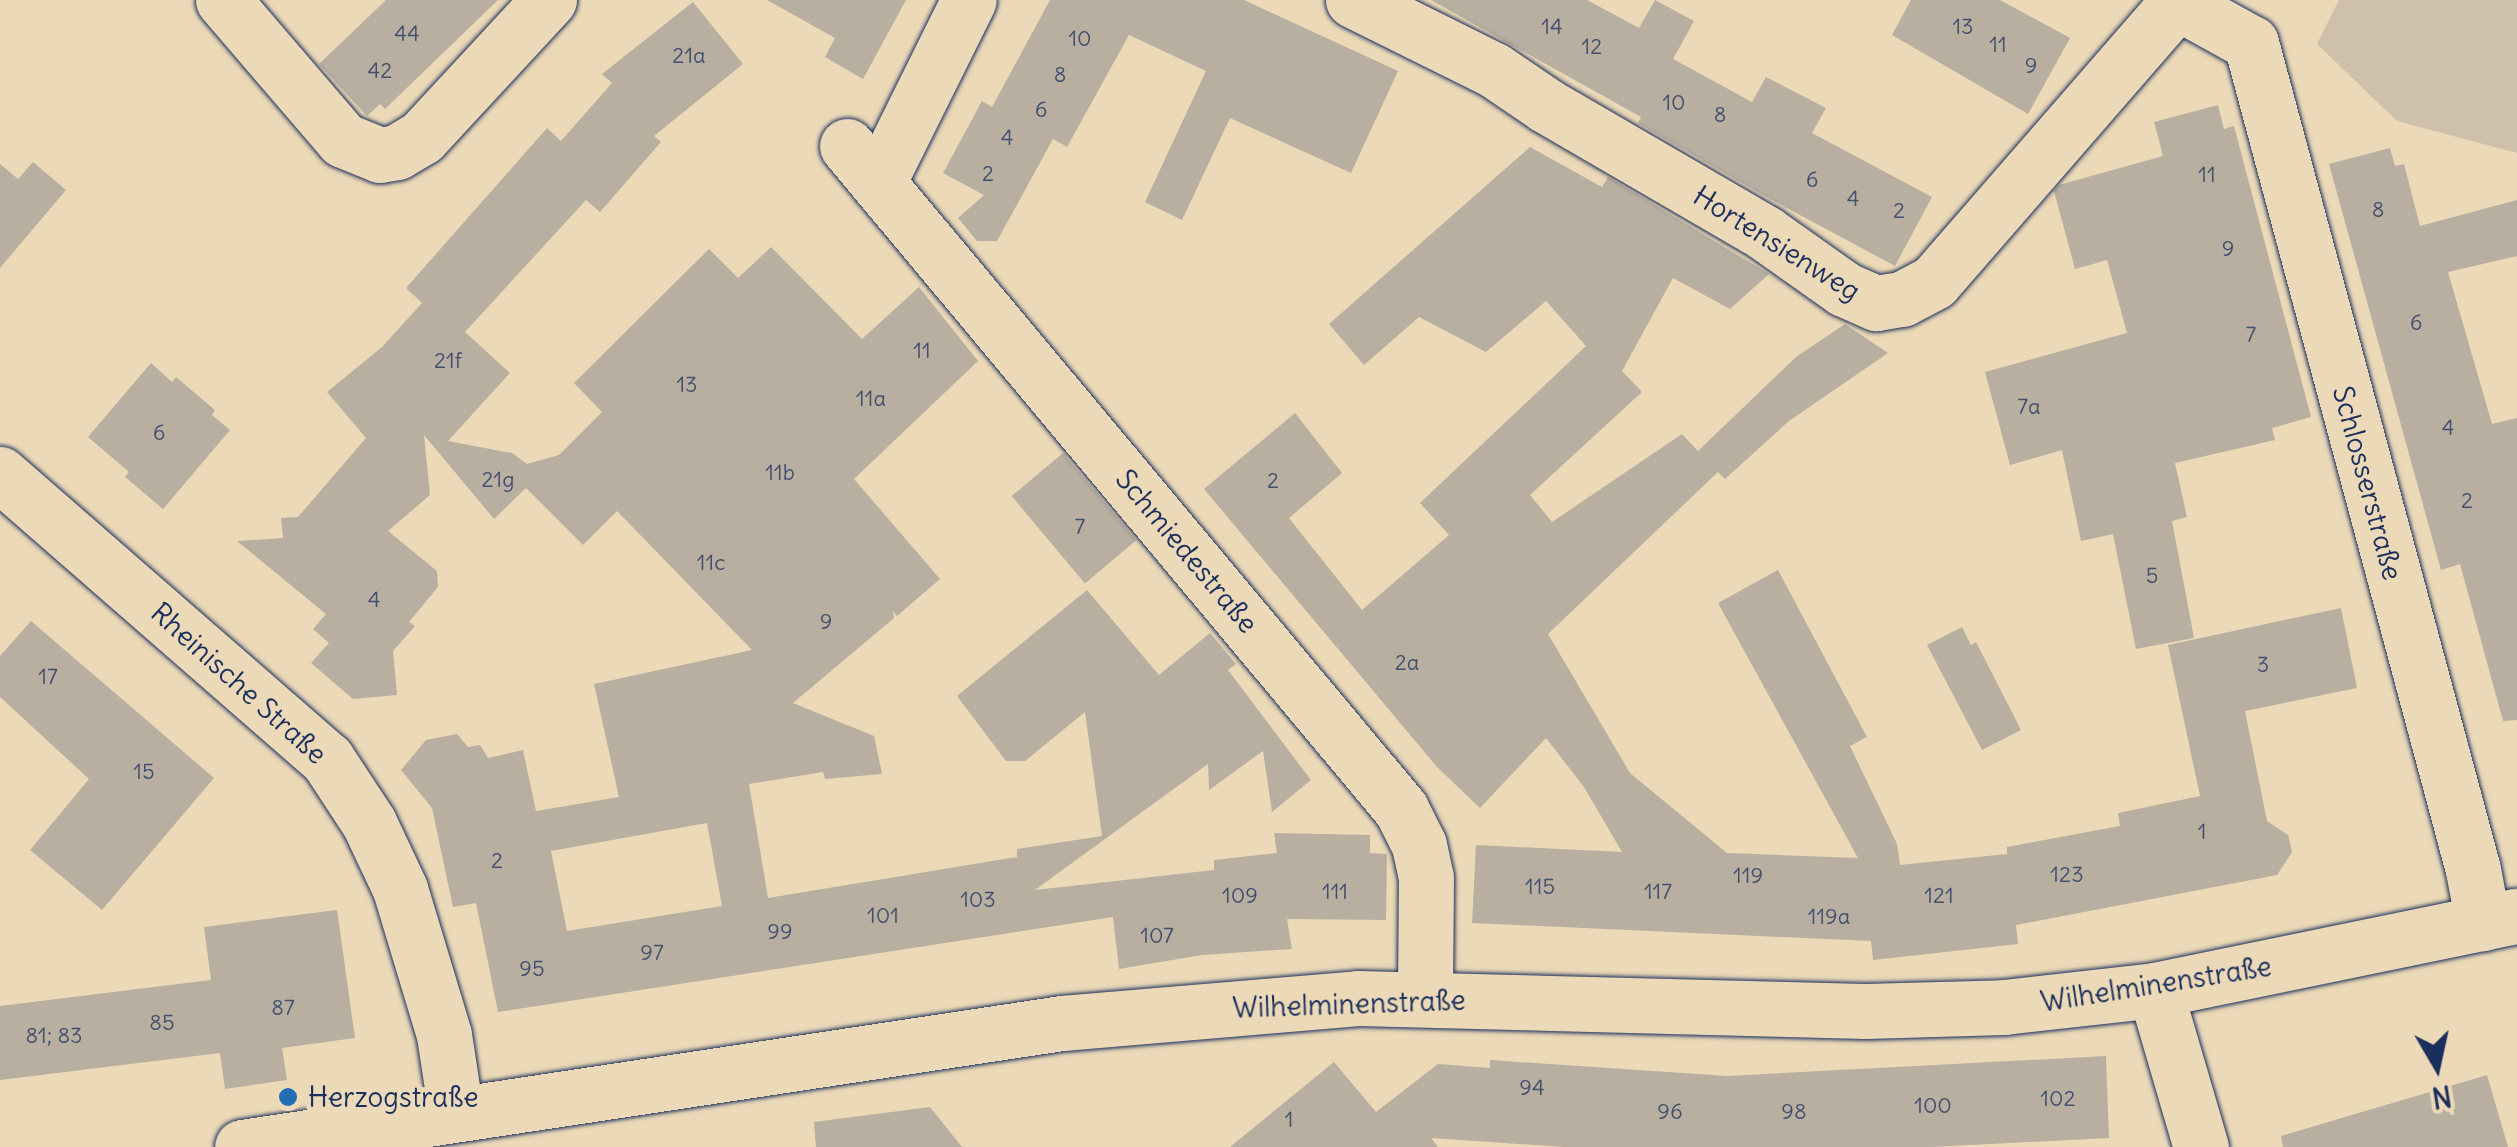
<!DOCTYPE html>
<html>
<head>
<meta charset="utf-8">
<style>
  body { margin:0 }
  #map { position:relative; width:2517px; height:1147px; overflow:hidden; background:#ecd9b7; font-family:Delius,sans-serif }
  div>[style] { position:absolute }
  [style*='--x'] { left:calc(var(--x)*1px); top:calc(var(--y)*1px); width:calc(var(--w)*1px); rotate:calc(var(--a)*1deg) }
  .green>* { inset:0; background:#cec0aa }
  .building>* { inset:0; background:#b8afa1; transform-origin:0 0 }
  .roads { filter:drop-shadow(0 0 2px #1b2f5e) drop-shadow(0 0 2px #1b2f5e) }
  .minor>* { height:55px; margin:-27.5px; padding:0 27.5px; transform-origin:27.5px; border-radius:27.5px; background:#ecd9b7 }
  .dots>* { width:28px; height:28px; translate:-50% -50%; box-sizing:border-box; border:5px solid #ecd9b7; border-radius:50% }
  span { translate:-50% -50%; white-space:nowrap; text-align:center; line-height:1.15; -webkit-text-stroke:10px #ecd9b7; paint-order:stroke }
  .number-label { font-size:22px; color:#424f6f }
  .number-label span { -webkit-text-stroke-width:0 }
  .street-label { font-size:28px; color:#1b2f5e }
  .poi-label { font-size:28px; color:#1b2f5e }
  .left { translate:0 -50%; text-align:left }
  .north { position:absolute; left:2387px; top:1017px; width:100px; height:100px; -webkit-text-stroke:8px #ecd9b7; paint-order:stroke; rotate:171deg; font-size:28px; font-weight:700; line-height:40px; text-align:center; color:#1b2f5e }
  .north::after { content:''; display:block; margin:auto; width:35px; height:45px; background:#1b2f5e; clip-path:polygon(50% 0,100% 100%,50% 72%,0 100%) }
</style>
</head>
<body>
<div id="map">
  <div class="green">
    <i style="clip-path:polygon(2339px 0,2517px 0,2517px 153px,2397px 121px,2317px 44px)"></i>
  </div>
  <div class="building">
    <i style="clip-path:polygon(386px 0,498px 0,385px 109px,380px 104px,367px 116px,319px 64px)"></i>
    <i style="clip-path:polygon(767px 0,906px 0,863px 79px,825px 57px,835px 38px)"></i>
    <i style="clip-path:polygon(1050px 0,1244px 0,1398px 71px,1351px 173px,1230px 118px,1182px 220px,1145px 202px,1206px 71px,1129px 35px,1067px 147px,1053px 139px,997px 241px,977px 241px,958px 218px,984px 195px,943px 173px,982px 101px,992px 107px)"></i>
    <i style="clip-path:polygon(1431px 0,1587px 0,1639px 28px,1655px 0,1694px 21px,1673px 59px,1752px 102px,1766px 77px,1826px 108px,1812px 133px,1932px 197px,1895px 266px,1761px 194px,1638px 123px,1641px 117px)"></i>
    <i style="clip-path:polygon(1911px 0,2000px 0,2070px 38px,2028px 114px,1892px 35px)"></i>
    <i style="clip-path:polygon(evenodd,693px 2px,743px 64px,654px 136px,661px 142px,600px 212px,586px 200px,465px 332px,510px 373px,448px 441px,512px 453px,527px 464px,559px 455px,602px 412px,574px 383px,709px 249px,738px 278px,771px 247px,862px 339px,919px 287px,978px 361px,854px 479px,940px 579px,897px 616px,893px 611px,894px 618px,793px 703px,874px 736px,882px 774px,825px 779px,823px 772px,749px 784px,768px 898px,1017px 857px,1017px 849px,1102px 836px,1085px 712px,1025px 761px,1006px 761px,957px 696px,1087px 590px,1159px 675px,1210px 633px,1236px 664px,1228px 670px,1311px 780px,1272px 812px,1263px 751px,1209px 790px,1208px 764px,1035px 890px,1214px 870px,1214px 860px,1277px 853px,1274px 833px,1370px 835px,1370px 853px,1387px 854px,1386px 920px,1287px 919px,1292px 949px,1202px 955px,1119px 969px,1113px 917px,498px 1012px,476px 903px,453px 907px,432px 808px,401px 770px,426px 740px,457px 734px,468px 747px,480px 745px,488px 758px,523px 750px,536px 811px,619px 797px,594px 684px,752px 650px,617px 511px,583px 545px,526px 488px,494px 519px,424px 435px,430px 495px,388px 531px,437px 571px,438px 587px,409px 622px,415px 626px,393px 651px,397px 695px,353px 699px,311px 663px,329px 643px,313px 629px,326px 614px,237px 541px,283px 538px,281px 518px,298px 517px,366px 438px,327px 392px,382px 347px,422px 303px,406px 288px,547px 128px,561px 141px,612px 83px,602px 74px,693px 2px,707px 823px,722px 906px,567px 931px,551px 851px,707px 823px)"></i>
    <i style="clip-path:polygon(2218px 105px,2224px 129px,2234px 126px,2311px 417px,2272px 428px,2275px 440px,2175px 463px,2187px 517px,2172px 521px,2194px 638px,2136px 649px,2113px 534px,2081px 541px,2062px 450px,2010px 465px,1985px 372px,2127px 333px,2107px 260px,2075px 269px,2054px 191px,2059px 185px,2163px 156px,2154px 122px)"></i>
    <i style="clip-path:polygon(1530px 147px,1602px 187px,1608px 177px,1769px 274px,1730px 309px,1673px 278px,1622px 371px,1642px 392px,1530px 495px,1552px 522px,1682px 434px,1698px 451px,1796px 357px,1845px 324px,1888px 353px,1789px 421px,1725px 479px,1718px 472px,1548px 634px,1630px 773px,1727px 853px,1858px 858px,1718px 603px,1778px 570px,1867px 737px,1850px 746px,1897px 844px,1900px 865px,2007px 854px,2007px 847px,2120px 826px,2118px 813px,2200px 796px,2168px 645px,2341px 608px,2357px 688px,2245px 711px,2267px 821px,2288px 835px,2292px 852px,2277px 875px,2016px 925px,2018px 944px,1873px 960px,1871px 941px,1472px 923px,1476px 845px,1622px 852px,1584px 787px,1546px 738px,1480px 808px,1437px 767px,1204px 489px,1295px 413px,1342px 473px,1289px 518px,1362px 610px,1449px 535px,1420px 503px,1586px 346px,1546px 301px,1486px 352px,1419px 317px,1364px 365px,1329px 324px)"></i>
    <i style="clip-path:polygon(2390px 148px,2395px 166px,2404px 164px,2420px 226px,2517px 200px,2517px 256px,2448px 272px,2492px 424px,2517px 418px,2517px 720px,2503px 721px,2460px 564px,2441px 570px,2329px 164px)"></i>
    <i style="clip-path:polygon(33px 162px,66px 190px,0 268px,0 164px,18px 179px)"></i>
    <i style="clip-path:polygon(151px 363px,172px 382px,176px 377px,215px 410px,212px 415px,230px 430px,163px 509px,125px 477px,129px 472px,88px 437px)"></i>
    <i style="left:1063px;top:453px;width:114px;height:67px;rotate:50deg"></i>
    <i style="clip-path:polygon(31px 621px,214px 778px,102px 910px,30px 850px,89px 779px,0 697px,0 656px)"></i>
    <i style="clip-path:polygon(1962px 627px,1971px 645px,1976px 642px,2021px 730px,1982px 750px,1927px 645px)"></i>
    <i style="clip-path:polygon(337px 910px,355px 1038px,282px 1048px,287px 1080px,225px 1089px,220px 1053px,0 1080px,0 1006px,211px 980px,204px 927px)"></i>
    <i style="clip-path:polygon(2106px 1056px,2109px 1138px,1931px 1147px,1565px 1147px,1431px 1138px,1438px 1147px,1230px 1147px,1334px 1062px,1376px 1112px,1438px 1064px,1490px 1068px,1490px 1060px,1727px 1076px)"></i>
    <i style="clip-path:polygon(2487px 1075px,2508px 1147px,2283px 1147px,2281px 1136px)"></i>
    <i style="clip-path:polygon(930px 1107px,962px 1147px,816px 1147px,814px 1122px)"></i>
  </div>
  <div class="roads">
    <div class="minor">
      <i style="--x:223;--y:0;--w:184;--a:49.4"></i>
      <i style="--x:343;--y:140;--w:40;--a:22"></i>
      <i style="--x:380;--y:155;--w:17;--a:-10"></i>
      <i style="--x:397;--y:152;--w:29;--a:-31"></i>
      <i style="--x:422;--y:137;--w:187;--a:-47.2"></i>
      <i style="--x:1353;--y:0;--w:157;--a:26.4"></i>
      <i style="--x:1494;--y:70;--w:64;--a:34.2"></i>
      <i style="--x:1547;--y:106;--w:252;--a:30.2"></i>
      <i style="--x:1765;--y:233;--w:97;--a:35.3"></i>
      <i style="--x:1844;--y:289;--w:35;--a:24"></i>
      <i style="--x:1876;--y:303;--w:26;--a:-9"></i>
      <i style="--x:1902;--y:299;--w:36;--a:-28"></i>
      <i style="--x:1934;--y:282;--w:371;--a:-49"></i>
      <i style="--x:2173;--y:0;--w:89;--a:28.9"></i>
      <i style="--x:2251;--y:43;--w:856;--a:74.97"></i>
      <i style="--x:2473;--y:870;--w:54;--a:79.3"></i>
      <i style="--x:847;--y:146;--w:864;--a:50.12"></i>
      <i style="--x:1401;--y:809;--w:40;--a:63.4"></i>
      <i style="--x:1419;--y:845;--w:33;--a:78"></i>
      <i style="--x:1426;--y:877;--w:120;--a:90.5"></i>
      <i style="--x:878;--y:183;--w:204;--a:-63.6"></i>
      <i style="--x:0;--y:474;--w:434;--a:41.1"></i>
      <i style="--x:327;--y:759;--w:77;--a:56.7"></i>
      <i style="--x:369;--y:823;--w:73;--a:64.8"></i>
      <i style="--x:400;--y:889;--w:152;--a:73.2"></i>
      <i style="--x:444;--y:1035;--w:79;--a:81.3"></i>
      <i style="--x:2155;--y:990;--w:164;--a:73.7"></i>
      <i style="--x:242;--y:1147;--w:829;--a:-8.6"></i>
      <i style="--x:1062;--y:1023;--w:297;--a:-4.8"></i>
      <i style="--x:1358;--y:998;--w:507;--a:1.47"></i>
      <i style="--x:1865;--y:1011;--w:139;--a:-1.6"></i>
      <i style="--x:2004;--y:1007;--w:152;--a:-6.4"></i>
      <i style="--x:2155;--y:990;--w:369;--a:-11.6"></i>
    </div>
  </div>
  <div class="dots">
    <i style="left:288px;top:1097px;background:#1f6fb2"></i>
  </div>
  <div class="number-label">
    <span style="left:1552px;top:27px">14</span>
    <span style="left:1963px;top:27px">13</span>
    <span style="left:407px;top:34px">44</span>
    <span style="left:1080px;top:39px">10</span>
    <span style="left:1998px;top:45px">11</span>
    <span style="left:1592px;top:47px">12</span>
    <span style="left:689px;top:56px">21a</span>
    <span style="left:2031px;top:66px">9</span>
    <span style="left:380px;top:71px">42</span>
    <span style="left:1060px;top:75px">8</span>
    <span style="left:1674px;top:103px">10</span>
    <span style="left:1041px;top:110px">6</span>
    <span style="left:1720px;top:115px">8</span>
    <span style="left:1007px;top:138px">4</span>
    <span style="left:988px;top:174px">2</span>
    <span style="left:2207px;top:175px">11</span>
    <span style="left:1812px;top:180px">6</span>
    <span style="left:1853px;top:199px">4</span>
    <span style="left:2378px;top:210px">8</span>
    <span style="left:1899px;top:211px">2</span>
    <span style="left:2228px;top:249px">9</span>
    <span style="left:2416px;top:323px">6</span>
    <span style="left:2251px;top:335px">7</span>
    <span style="left:922px;top:351px">11</span>
    <span style="left:448px;top:361px">21f</span>
    <span style="left:687px;top:385px">13</span>
    <span style="left:871px;top:399px">11a</span>
    <span style="left:2029px;top:407px">7a</span>
    <span style="left:2448px;top:428px">4</span>
    <span style="left:159px;top:433px">6</span>
    <span style="left:780px;top:473px">11b</span>
    <span style="left:498px;top:480px">21g</span>
    <span style="left:1273px;top:481px">2</span>
    <span style="left:2467px;top:501px">2</span>
    <span style="left:1080px;top:527px">7</span>
    <span style="left:711px;top:563px">11c</span>
    <span style="left:2152px;top:576px">5</span>
    <span style="left:374px;top:600px">4</span>
    <span style="left:826px;top:622px">9</span>
    <span style="left:1407px;top:663px">2a</span>
    <span style="left:2263px;top:665px">3</span>
    <span style="left:48px;top:677px">17</span>
    <span style="left:144px;top:772px">15</span>
    <span style="left:2202px;top:832px">1</span>
    <span style="left:497px;top:861px">2</span>
    <span style="left:2067px;top:875px">123</span>
    <span style="left:1748px;top:876px">119</span>
    <span style="left:1540px;top:887px">115</span>
    <span style="left:1335px;top:892px">111</span>
    <span style="left:1658px;top:892px">117</span>
    <span style="left:1240px;top:896px">109</span>
    <span style="left:1939px;top:896px">121</span>
    <span style="left:978px;top:900px">103</span>
    <span style="left:883px;top:916px">101</span>
    <span style="left:1829px;top:917px">119a</span>
    <span style="left:780px;top:932px">99</span>
    <span style="left:1157px;top:936px">107</span>
    <span style="left:652px;top:953px">97</span>
    <span style="left:532px;top:969px">95</span>
    <span style="left:283px;top:1008px">87</span>
    <span style="left:162px;top:1023px">85</span>
    <span style="left:54px;top:1036px">81; 83</span>
    <span style="left:1532px;top:1088px">94</span>
    <span style="left:2058px;top:1099px">102</span>
    <span style="left:1933px;top:1106px">100</span>
    <span style="left:1670px;top:1112px">96</span>
    <span style="left:1794px;top:1112px">98</span>
    <span style="left:1289px;top:1120px">1</span>
  </div>
  <div class="street-label">
    <span style="left:1777px;top:243px;rotate:32deg">Hortensienweg</span>
    <span style="left:2368px;top:483px;rotate:75deg">Schlosserstraße</span>
    <span style="left:1187px;top:551px;rotate:50deg">Schmiedestraße</span>
    <span style="left:239px;top:683px;rotate:42deg">Rheinische Straße</span>
    <span style="left:2156px;top:984px;rotate:-9deg">Wilhelminenstraße</span>
    <span style="left:1349px;top:1004px;rotate:-2deg">Wilhelminenstraße</span>
  </div>
  <div class="poi-label">
    <span class="left" style="left:308px;top:1097px">Herzogstraße</span>
  </div>
  <div class="north">N</div>
</div>
</body>
</html>
